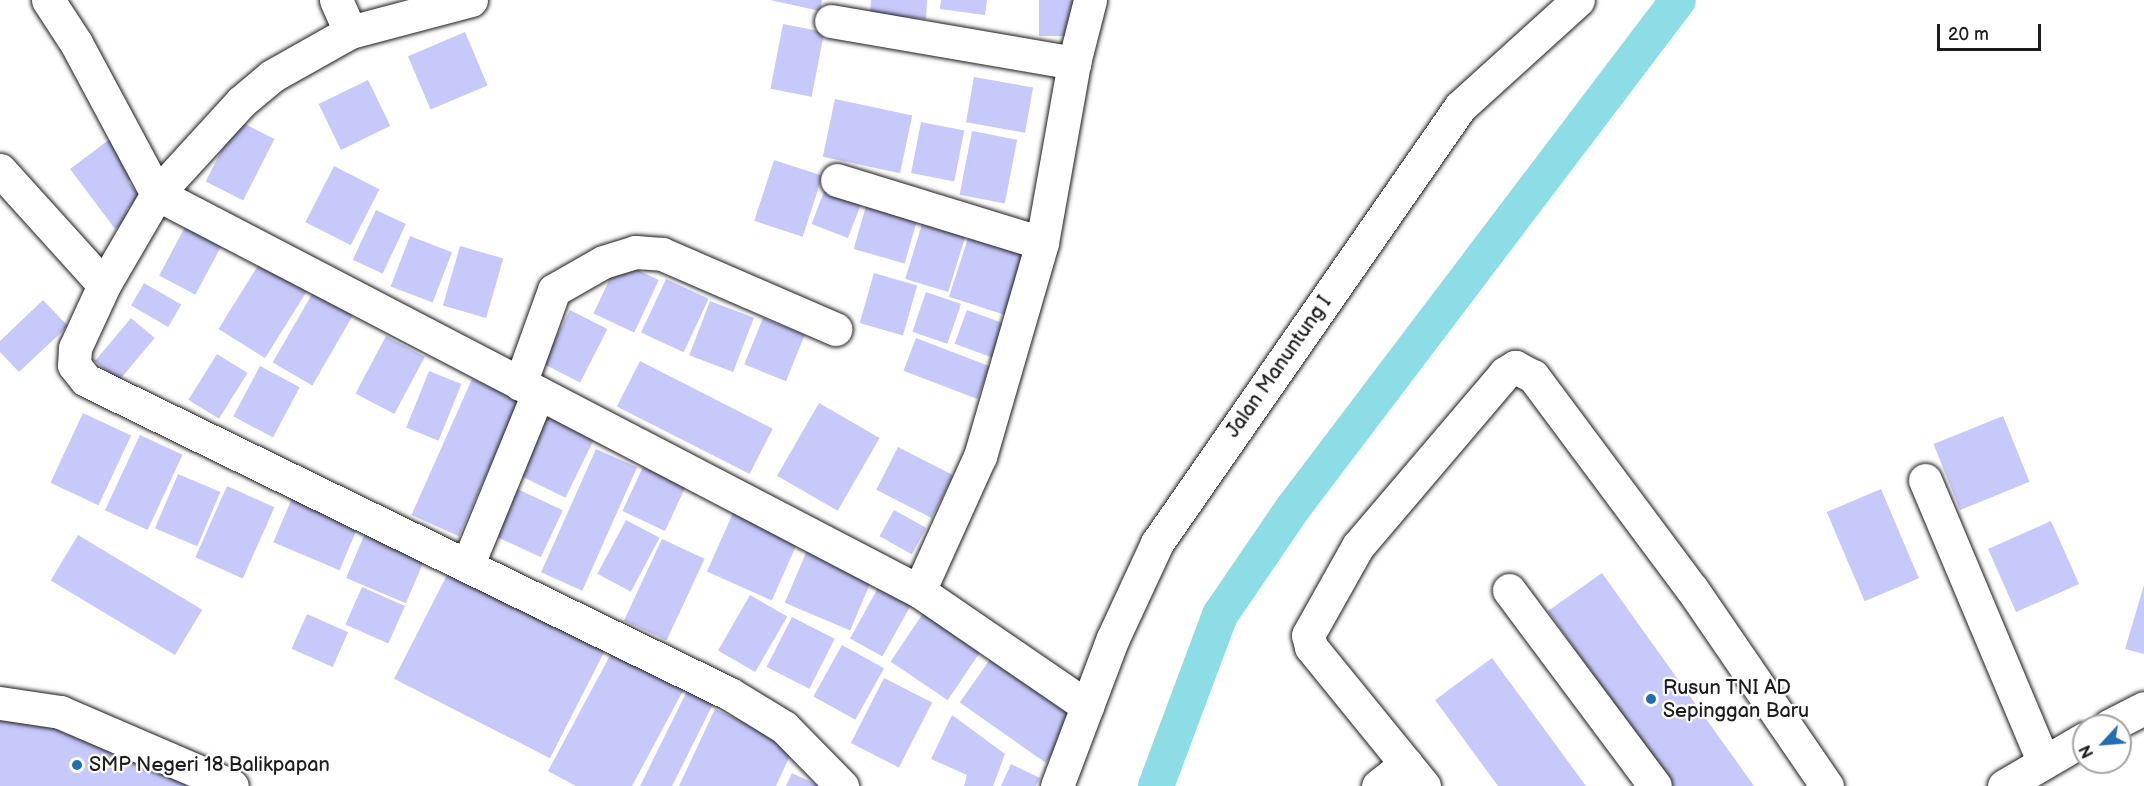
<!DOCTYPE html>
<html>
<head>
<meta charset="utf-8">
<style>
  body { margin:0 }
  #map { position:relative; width:2144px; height:786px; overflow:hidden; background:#fff; font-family:"Balsamiq Sans",sans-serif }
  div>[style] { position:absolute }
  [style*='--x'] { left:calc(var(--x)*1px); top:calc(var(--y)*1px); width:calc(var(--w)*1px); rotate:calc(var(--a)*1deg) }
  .canal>* { height:36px; margin:-18px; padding:0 18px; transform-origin:18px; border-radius:18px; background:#8cdde6 }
  .building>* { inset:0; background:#c8c9fb; transform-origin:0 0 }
  .roads { filter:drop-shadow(0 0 2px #1c1c1c) drop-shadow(0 0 2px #1c1c1c) }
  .minor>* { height:33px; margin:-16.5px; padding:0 16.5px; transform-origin:16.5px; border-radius:16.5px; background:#fff }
  .dots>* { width:16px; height:16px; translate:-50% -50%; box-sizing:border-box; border:3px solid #fff; border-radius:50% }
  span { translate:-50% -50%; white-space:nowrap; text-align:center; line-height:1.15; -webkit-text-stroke:4.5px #fff; paint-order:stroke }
  .street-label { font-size:20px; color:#1c1c1c }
  .poi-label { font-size:20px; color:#1c1c1c }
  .left { translate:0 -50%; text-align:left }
  .north { position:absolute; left:2072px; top:714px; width:60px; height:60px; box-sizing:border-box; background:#fff; border:2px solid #a4a4a4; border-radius:50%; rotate:244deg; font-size:16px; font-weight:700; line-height:24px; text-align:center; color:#1c1c1c }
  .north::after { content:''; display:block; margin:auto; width:21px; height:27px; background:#1f6fb2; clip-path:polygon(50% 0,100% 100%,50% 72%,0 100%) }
  .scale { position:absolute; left:1937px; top:24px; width:104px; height:27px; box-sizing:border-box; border:3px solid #1c1c1c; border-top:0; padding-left:8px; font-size:18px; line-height:21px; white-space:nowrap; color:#1c1c1c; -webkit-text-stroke:4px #fff; paint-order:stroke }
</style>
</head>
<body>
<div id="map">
  <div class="canal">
    <i style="--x:1156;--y:786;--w:183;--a:-69.5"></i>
    <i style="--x:1220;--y:615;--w:130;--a:-55.7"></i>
    <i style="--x:1293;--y:508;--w:637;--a:-52.84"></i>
  </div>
  <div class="building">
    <i style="clip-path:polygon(770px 0,822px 0,820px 11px)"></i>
    <i style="clip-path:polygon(871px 0,927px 0,926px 19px,870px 14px)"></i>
    <i style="clip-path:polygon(941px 0,987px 0,985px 15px,940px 9px)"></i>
    <i style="left:1039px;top:0;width:38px;height:36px"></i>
    <i style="left:783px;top:24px;width:42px;height:66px;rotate:11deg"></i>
    <i style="left:465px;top:32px;width:58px;height:62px;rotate:67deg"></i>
    <i style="left:974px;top:77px;width:60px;height:46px;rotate:10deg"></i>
    <i style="left:368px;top:80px;width:51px;height:55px;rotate:64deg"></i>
    <i style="left:835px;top:99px;width:79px;height:59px;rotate:12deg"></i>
    <i style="left:237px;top:120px;width:42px;height:69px;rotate:27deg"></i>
    <i style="left:921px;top:122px;width:44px;height:52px;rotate:11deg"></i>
    <i style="left:972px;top:131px;width:46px;height:65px;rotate:11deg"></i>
    <i style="clip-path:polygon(110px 139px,137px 175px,128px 181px,141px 198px,127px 209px,132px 217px,115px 229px,70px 169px)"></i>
    <i style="left:774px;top:160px;width:51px;height:64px;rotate:18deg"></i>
    <i style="left:334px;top:166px;width:51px;height:63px;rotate:27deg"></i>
    <i style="left:828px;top:181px;width:39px;height:46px;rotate:21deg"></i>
    <i style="left:868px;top:199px;width:53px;height:52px;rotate:16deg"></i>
    <i style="left:376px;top:210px;width:33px;height:55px;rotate:25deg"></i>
    <i style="left:926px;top:211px;width:45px;height:71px;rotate:17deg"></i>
    <i style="left:185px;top:227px;width:41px;height:55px;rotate:28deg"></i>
    <i style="left:970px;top:232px;width:59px;height:68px;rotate:18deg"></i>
    <i style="left:410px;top:236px;width:45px;height:54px;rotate:21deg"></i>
    <i style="left:460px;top:246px;width:45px;height:62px;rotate:16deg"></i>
    <i style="left:264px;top:256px;width:55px;height:86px;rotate:32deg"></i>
    <i style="left:618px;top:261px;width:45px;height:58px;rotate:25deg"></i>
    <i style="left:874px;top:273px;width:45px;height:52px;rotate:16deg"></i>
    <i style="left:666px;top:279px;width:47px;height:59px;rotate:25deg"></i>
    <i style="left:144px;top:283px;width:43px;height:26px;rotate:30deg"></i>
    <i style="left:315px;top:289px;width:46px;height:85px;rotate:30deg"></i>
    <i style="left:926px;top:292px;width:37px;height:42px;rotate:19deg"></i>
    <i style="clip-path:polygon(43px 300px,68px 326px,19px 372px,0 352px,0 341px)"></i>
    <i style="left:710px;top:301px;width:47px;height:58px;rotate:21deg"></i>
    <i style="left:570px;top:310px;width:42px;height:60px;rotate:27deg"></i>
    <i style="left:967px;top:310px;width:45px;height:36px;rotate:20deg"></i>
    <i style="left:131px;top:318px;width:31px;height:56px;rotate:40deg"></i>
    <i style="left:763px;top:318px;width:45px;height:50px;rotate:22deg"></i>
    <i style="left:386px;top:336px;width:44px;height:65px;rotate:28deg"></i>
    <i style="left:916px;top:338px;width:79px;height:35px;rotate:21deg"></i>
    <i style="left:217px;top:354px;width:36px;height:54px;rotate:32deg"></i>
    <i style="left:640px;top:361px;width:149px;height:51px;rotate:27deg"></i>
    <i style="left:260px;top:366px;width:45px;height:57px;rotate:28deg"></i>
    <i style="left:429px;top:371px;width:35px;height:61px;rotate:22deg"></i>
    <i style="left:472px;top:379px;width:52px;height:149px;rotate:24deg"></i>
    <i style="left:819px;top:403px;width:70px;height:84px;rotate:30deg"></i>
    <i style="left:548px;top:408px;width:55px;height:73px;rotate:26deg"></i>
    <i style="left:83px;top:413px;width:53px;height:77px;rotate:25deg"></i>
    <i style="left:2003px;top:416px;width:71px;height:75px;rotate:68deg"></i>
    <i style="left:140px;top:435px;width:47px;height:83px;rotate:25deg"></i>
    <i style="left:898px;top:447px;width:62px;height:48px;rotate:27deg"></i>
    <i style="left:596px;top:449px;width:45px;height:135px;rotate:24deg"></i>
    <i style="left:649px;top:454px;width:47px;height:63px;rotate:25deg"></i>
    <i style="left:178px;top:474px;width:46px;height:59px;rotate:23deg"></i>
    <i style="left:227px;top:486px;width:52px;height:78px;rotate:24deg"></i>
    <i style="left:513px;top:487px;width:55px;height:52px;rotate:25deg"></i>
    <i style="left:1881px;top:489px;width:97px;height:59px;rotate:67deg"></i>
    <i style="left:292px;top:498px;width:72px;height:48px;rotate:23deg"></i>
    <i style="left:737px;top:504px;width:71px;height:74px;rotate:24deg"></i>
    <i style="left:894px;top:510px;width:37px;height:30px;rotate:29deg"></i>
    <i style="left:626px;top:520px;width:38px;height:61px;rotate:28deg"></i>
    <i style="left:2051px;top:521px;width:69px;height:69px;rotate:66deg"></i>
    <i style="left:366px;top:531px;width:65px;height:51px;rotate:23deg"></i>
    <i style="left:78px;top:535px;width:145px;height:53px;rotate:31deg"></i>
    <i style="left:662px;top:539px;width:47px;height:90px;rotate:25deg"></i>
    <i style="left:811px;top:541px;width:71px;height:67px;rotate:23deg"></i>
    <i style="left:449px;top:571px;width:175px;height:121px;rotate:27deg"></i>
    <i style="clip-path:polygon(1602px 573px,1754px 786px,1672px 786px,1548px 611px)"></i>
    <i style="left:883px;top:579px;width:37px;height:68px;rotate:29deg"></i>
    <i style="clip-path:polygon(2144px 585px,2144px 654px,2125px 649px)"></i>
    <i style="left:362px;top:587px;width:47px;height:41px;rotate:24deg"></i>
    <i style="left:750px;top:595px;width:43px;height:64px;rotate:30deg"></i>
    <i style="left:928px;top:606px;width:69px;height:67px;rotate:34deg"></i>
    <i style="left:307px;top:614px;width:45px;height:38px;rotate:24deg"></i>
    <i style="left:792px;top:617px;width:48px;height:56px;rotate:27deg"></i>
    <i style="left:842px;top:645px;width:48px;height:59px;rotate:29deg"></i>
    <i style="clip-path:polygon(613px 650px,684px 689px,632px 786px,576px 786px,548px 771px)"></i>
    <i style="left:993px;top:655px;width:105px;height:58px;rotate:35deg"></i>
    <i style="clip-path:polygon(1492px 658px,1586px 786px,1498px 786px,1435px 700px)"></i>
    <i style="left:884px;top:678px;width:54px;height:73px;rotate:27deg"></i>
    <i style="clip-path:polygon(689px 687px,715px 700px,672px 786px,640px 786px)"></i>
    <i style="clip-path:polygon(715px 709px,795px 745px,776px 786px,679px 786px)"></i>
    <i style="clip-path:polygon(952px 715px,1005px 754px,993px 786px,964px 786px,967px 775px,931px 759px)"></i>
    <i style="clip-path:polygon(0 720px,67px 730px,192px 786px,0 786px)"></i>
    <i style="clip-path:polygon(1011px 764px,1040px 778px,1036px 786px,1001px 786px)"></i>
    <i style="clip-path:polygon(792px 773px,819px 786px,786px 786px)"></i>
  </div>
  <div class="roads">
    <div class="minor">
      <i style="--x:48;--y:0;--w:51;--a:56.9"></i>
      <i style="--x:76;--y:43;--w:171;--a:61.8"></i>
      <i style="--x:157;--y:194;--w:105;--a:120.2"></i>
      <i style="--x:104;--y:285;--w:69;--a:114.7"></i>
      <i style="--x:75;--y:348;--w:17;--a:93"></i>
      <i style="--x:74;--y:365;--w:19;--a:51"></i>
      <i style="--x:86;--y:380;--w:716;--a:25.99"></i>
      <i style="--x:730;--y:694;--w:63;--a:31.4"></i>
      <i style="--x:784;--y:727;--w:83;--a:45.5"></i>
      <i style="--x:336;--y:0;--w:35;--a:66"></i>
      <i style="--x:471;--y:0;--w:125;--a:165.2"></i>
      <i style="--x:350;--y:32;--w:90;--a:150.6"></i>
      <i style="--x:272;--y:76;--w:40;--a:140"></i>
      <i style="--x:241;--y:102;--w:125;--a:132.4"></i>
      <i style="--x:157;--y:194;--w:859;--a:27.52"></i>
      <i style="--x:919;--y:591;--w:204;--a:34.4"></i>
      <i style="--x:831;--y:21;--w:247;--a:9.8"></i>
      <i style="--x:1074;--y:63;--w:183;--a:100.1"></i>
      <i style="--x:1042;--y:243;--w:222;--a:106.2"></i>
      <i style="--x:980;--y:456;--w:148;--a:114.3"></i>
      <i style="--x:1074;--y:63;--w:65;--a:-75.7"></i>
      <i style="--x:0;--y:170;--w:155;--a:47.9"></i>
      <i style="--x:837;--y:180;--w:214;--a:17.1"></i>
      <i style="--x:520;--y:384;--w:100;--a:-70.1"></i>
      <i style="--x:554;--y:290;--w:56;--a:-29.7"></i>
      <i style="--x:603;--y:262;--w:34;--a:-17"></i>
      <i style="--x:635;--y:252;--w:27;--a:4"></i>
      <i style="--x:662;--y:254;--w:189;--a:23.4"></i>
      <i style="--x:1925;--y:480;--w:305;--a:67.2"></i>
      <i style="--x:468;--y:564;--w:185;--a:-67.7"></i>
      <i style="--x:1509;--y:590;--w:244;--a:53.3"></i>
      <i style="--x:0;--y:703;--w:61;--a:8.5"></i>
      <i style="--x:60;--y:712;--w:187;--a:23.3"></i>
      <i style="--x:2109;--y:726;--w:39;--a:-27"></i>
      <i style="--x:1057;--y:786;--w:158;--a:-69.3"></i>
      <i style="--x:1113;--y:638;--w:105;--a:-65.1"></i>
      <i style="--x:1157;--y:543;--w:531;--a:-55.2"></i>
      <i style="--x:1460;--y:107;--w:159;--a:-42.2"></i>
      <i style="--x:1378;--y:786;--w:36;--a:-38"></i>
      <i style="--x:1424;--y:786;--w:179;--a:-129.1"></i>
      <i style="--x:1311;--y:647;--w:12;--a:-104"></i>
      <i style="--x:1308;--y:635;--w:102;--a:-60.7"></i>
      <i style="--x:1358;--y:546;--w:227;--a:-49.6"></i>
      <i style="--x:1505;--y:373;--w:12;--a:-31"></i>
      <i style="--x:1515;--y:367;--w:20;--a:27"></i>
      <i style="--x:1533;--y:376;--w:266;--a:53.3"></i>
      <i style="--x:1692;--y:589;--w:239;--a:55.6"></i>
      <i style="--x:2004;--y:786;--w:93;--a:-30.4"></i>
    </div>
  </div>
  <div class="dots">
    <i style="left:1651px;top:699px;background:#1f6fb2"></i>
    <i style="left:77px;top:765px;background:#1f6fb2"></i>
  </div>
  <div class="street-label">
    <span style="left:1279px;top:367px;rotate:-55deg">Jalan Manuntung I</span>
  </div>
  <div class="poi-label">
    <span class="left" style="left:1663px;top:700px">Rusun TNI AD<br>Sepinggan Baru</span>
    <span class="left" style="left:89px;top:765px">SMP Negeri 18 Balikpapan</span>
  </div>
  <div class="north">N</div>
  <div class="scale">20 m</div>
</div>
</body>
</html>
